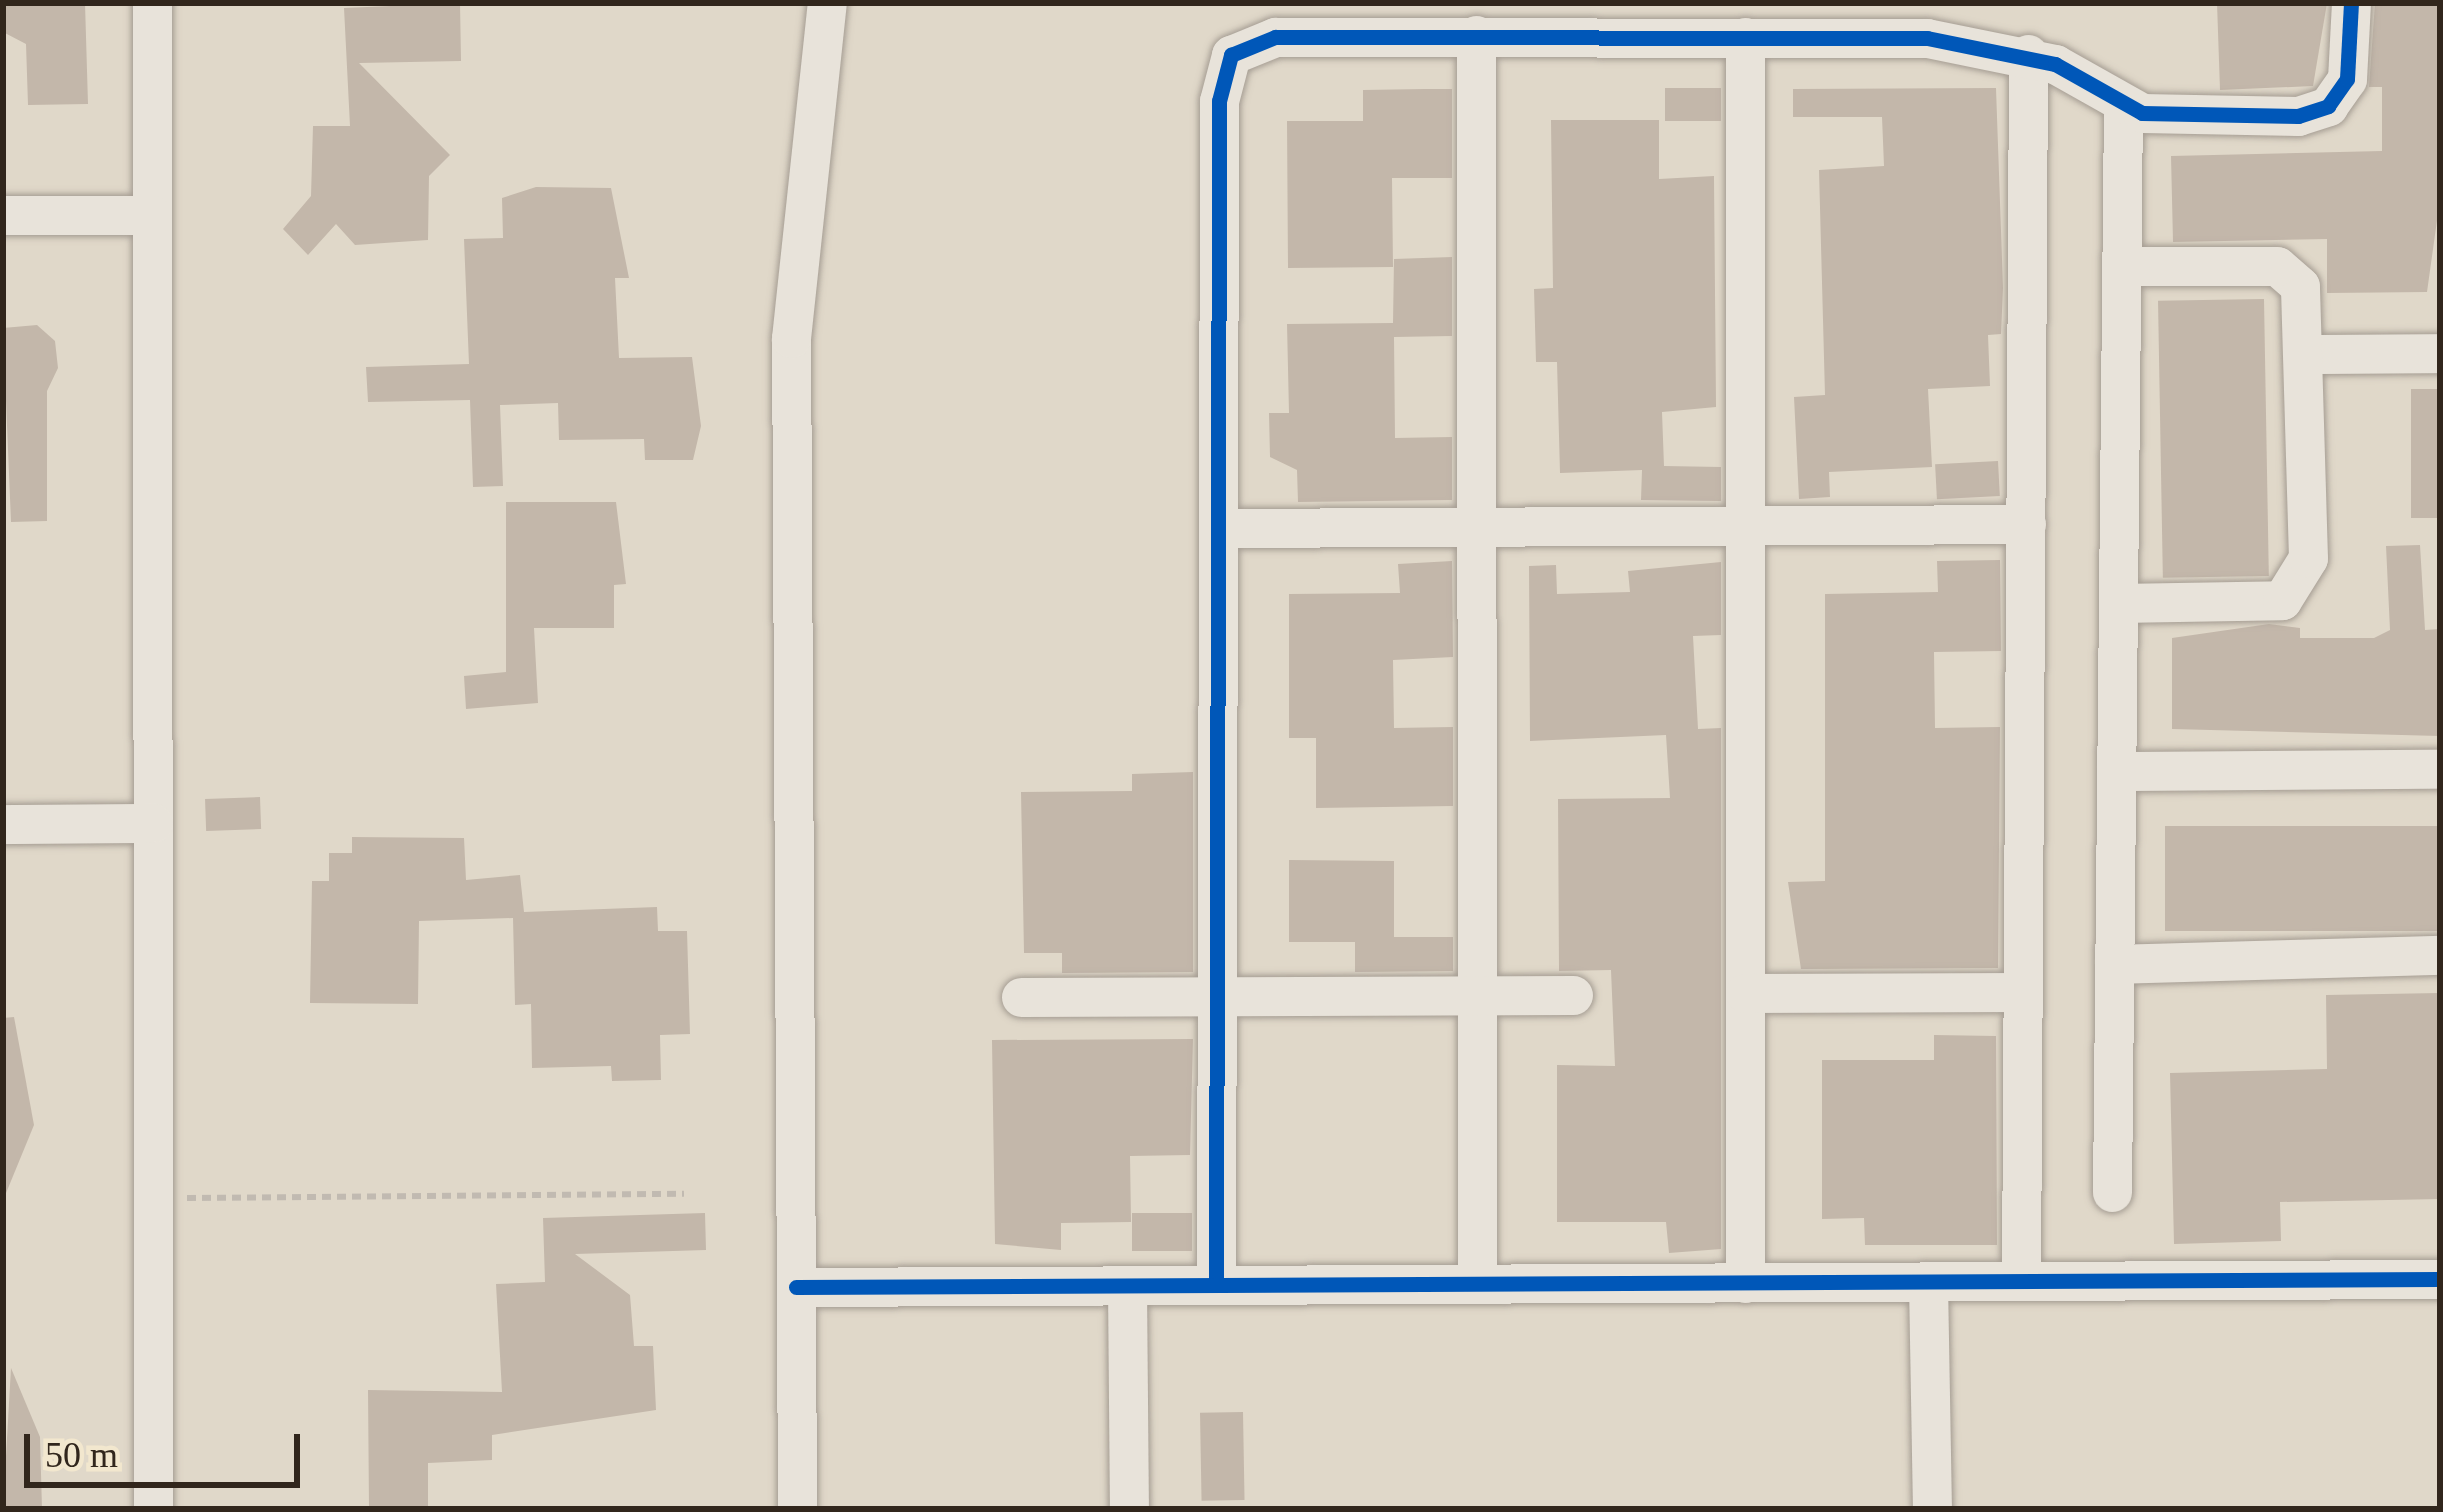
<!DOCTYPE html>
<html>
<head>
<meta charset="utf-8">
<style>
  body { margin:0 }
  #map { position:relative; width:2443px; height:1512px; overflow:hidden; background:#e0d8c9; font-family:"Times New Roman",serif }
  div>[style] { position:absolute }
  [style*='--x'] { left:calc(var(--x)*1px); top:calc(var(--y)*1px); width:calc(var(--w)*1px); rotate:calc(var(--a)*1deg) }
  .building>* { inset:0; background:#c3b7aa; transform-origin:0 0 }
  .path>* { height:6px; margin-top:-3px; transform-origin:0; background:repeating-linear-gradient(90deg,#c1bab1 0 9px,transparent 0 15px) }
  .roads { filter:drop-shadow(0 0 3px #a59d93) drop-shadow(0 0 3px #a59d93) }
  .minor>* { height:39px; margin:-19.5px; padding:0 19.5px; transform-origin:19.5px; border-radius:19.5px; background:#e8e3da }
  .cycleway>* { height:15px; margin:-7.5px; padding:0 7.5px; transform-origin:7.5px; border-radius:7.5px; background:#0057b8 }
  span { translate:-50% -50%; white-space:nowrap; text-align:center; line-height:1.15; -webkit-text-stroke:12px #f2e7ce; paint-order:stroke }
  .frame { position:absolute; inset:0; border:6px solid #31261c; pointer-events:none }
  .scale { position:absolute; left:24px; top:1434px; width:276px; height:54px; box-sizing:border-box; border:6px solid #31261c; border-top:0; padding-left:15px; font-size:36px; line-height:42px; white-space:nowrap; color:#31261c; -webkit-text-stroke:9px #f2e7ce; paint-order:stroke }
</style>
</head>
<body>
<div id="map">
  <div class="building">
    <i style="clip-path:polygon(3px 3px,85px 3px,88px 104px,28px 105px,26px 44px,3px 32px)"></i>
    <i style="clip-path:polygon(460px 3px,461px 61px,359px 63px,450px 155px,429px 176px,428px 240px,355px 245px,336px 224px,308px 255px,283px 229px,311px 196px,313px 126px,350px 126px,344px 8px)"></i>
    <i style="clip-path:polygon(2217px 3px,2327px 3px,2313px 86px,2220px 90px)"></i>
    <i style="clip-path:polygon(2375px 3px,2440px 3px,2440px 199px,2427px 292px,2327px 293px,2327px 239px,2173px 242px,2171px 156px,2382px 151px,2382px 87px,2369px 87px)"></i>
    <i style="left:1721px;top:88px;width:33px;height:56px;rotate:90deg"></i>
    <i style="clip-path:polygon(1996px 88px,2003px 288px,2001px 334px,1988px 335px,1990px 386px,1928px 389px,1932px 467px,1829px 472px,1830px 497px,1799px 499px,1794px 397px,1825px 395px,1819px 170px,1884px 166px,1882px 117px,1793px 117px,1793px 89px)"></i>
    <i style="clip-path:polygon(1425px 89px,1452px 89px,1452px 178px,1392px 178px,1393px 267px,1288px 268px,1287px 121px,1363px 121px,1363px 90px)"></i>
    <i style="clip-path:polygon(1551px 120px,1659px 120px,1659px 179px,1714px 176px,1716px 407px,1662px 412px,1664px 466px,1721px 467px,1721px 501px,1641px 500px,1642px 470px,1560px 473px,1557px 362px,1536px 362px,1534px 289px,1553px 288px)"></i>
    <i style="clip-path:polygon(536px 187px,611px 188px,629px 278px,615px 278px,619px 358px,692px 357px,701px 426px,693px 460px,645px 460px,644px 439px,559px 440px,558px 403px,500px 405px,503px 486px,473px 487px,470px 400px,368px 402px,366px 367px,469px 364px,464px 239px,503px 238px,502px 198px)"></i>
    <i style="clip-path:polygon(1452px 257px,1452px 336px,1394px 337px,1395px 438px,1452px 437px,1452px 500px,1298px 502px,1297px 470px,1270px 457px,1269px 413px,1289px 413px,1287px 324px,1393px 323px,1394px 259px)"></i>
    <i style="left:2264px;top:299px;width:277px;height:106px;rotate:89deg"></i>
    <i style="clip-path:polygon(37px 325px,55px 341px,58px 368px,47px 391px,47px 521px,11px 522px,3px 328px)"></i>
    <i style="left:2411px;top:389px;width:29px;height:129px"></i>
    <i style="left:1998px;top:461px;width:35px;height:63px;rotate:87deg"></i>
    <i style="clip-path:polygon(506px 502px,616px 502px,626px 584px,614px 585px,614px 628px,534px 628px,538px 703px,466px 709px,464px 676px,506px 672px)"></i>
    <i style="clip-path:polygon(2420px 545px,2425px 630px,2440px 629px,2440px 736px,2172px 729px,2172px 638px,2269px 624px,2300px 628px,2300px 638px,2374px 638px,2390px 630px,2386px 546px)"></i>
    <i style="clip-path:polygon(2000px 560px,2001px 651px,1934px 652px,1935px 728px,2000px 727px,1998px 968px,1801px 969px,1788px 882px,1825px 881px,1825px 594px,1938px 592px,1937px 561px)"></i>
    <i style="clip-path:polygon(1452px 561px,1453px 657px,1393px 660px,1394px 728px,1453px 727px,1453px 806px,1316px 808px,1316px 738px,1289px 738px,1289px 594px,1400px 593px,1398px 564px)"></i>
    <i style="clip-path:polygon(1721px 562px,1721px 635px,1693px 636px,1698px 729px,1721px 728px,1721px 1249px,1669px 1253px,1666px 1222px,1557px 1222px,1557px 1065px,1615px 1066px,1611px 970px,1559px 971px,1558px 799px,1670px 798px,1666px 735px,1530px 741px,1529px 566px,1556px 565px,1557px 594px,1630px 592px,1628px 571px)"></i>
    <i style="clip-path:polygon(1193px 772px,1193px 972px,1062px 973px,1062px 953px,1024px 953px,1021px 792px,1132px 791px,1132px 774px)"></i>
    <i style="left:260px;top:797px;width:32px;height:55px;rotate:88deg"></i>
    <i style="left:2440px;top:826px;width:105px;height:275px;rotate:90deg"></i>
    <i style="clip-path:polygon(352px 837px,464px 838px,466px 880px,520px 875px,524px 912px,657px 907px,658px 931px,687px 931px,690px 1034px,660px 1035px,661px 1080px,612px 1081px,611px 1066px,532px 1068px,531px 1004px,515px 1005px,513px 918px,419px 921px,418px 1004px,310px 1003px,312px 881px,329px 881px,329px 853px,352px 853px)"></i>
    <i style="clip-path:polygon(1289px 860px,1394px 861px,1394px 937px,1453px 937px,1453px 971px,1355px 972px,1355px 942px,1289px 942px)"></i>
    <i style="clip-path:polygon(2440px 993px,2440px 1199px,2280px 1202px,2281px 1241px,2174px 1244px,2170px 1073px,2327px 1069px,2326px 995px)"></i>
    <i style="clip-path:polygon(14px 1017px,34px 1125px,4px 1198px,3px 1018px)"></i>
    <i style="clip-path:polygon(1934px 1035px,1996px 1036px,1997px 1245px,1865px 1245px,1864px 1218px,1822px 1219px,1822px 1060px,1934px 1060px)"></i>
    <i style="clip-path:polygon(1193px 1039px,1190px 1155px,1130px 1156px,1131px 1222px,1061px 1223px,1061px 1250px,995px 1244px,992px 1040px)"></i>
    <i style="clip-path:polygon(705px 1213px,706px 1250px,575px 1254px,630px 1295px,634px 1346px,653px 1346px,656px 1410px,492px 1435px,492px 1460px,428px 1463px,428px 1509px,369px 1509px,368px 1390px,502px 1392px,496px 1284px,545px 1282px,543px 1218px)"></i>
    <i style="left:1192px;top:1213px;width:38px;height:60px;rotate:90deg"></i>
    <i style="clip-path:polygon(11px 1368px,40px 1437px,42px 1509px,3px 1509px)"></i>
    <i style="left:1243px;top:1412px;width:88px;height:43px;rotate:89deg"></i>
  </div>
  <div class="path">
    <i style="--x:187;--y:1198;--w:497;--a:-0.5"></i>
  </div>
  <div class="roads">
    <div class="minor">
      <i style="--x:152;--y:3;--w:1506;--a:89.96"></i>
      <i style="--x:1476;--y:35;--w:1249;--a:89.95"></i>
      <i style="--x:1745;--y:37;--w:1246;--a:90"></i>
      <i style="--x:3;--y:215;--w:149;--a:0"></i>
      <i style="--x:2304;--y:354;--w:136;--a:-0.4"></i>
      <i style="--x:1218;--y:528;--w:808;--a:-0.28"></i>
      <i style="--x:2118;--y:603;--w:164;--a:-1"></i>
      <i style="--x:2282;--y:600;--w:49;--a:-58.2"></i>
      <i style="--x:2308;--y:558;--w:272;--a:-91.7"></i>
      <i style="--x:2300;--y:286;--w:30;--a:-139"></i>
      <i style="--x:2277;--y:266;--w:156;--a:180"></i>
      <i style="--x:2116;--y:771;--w:324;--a:-0.4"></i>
      <i style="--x:3;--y:824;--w:150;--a:-0.4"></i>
      <i style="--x:2114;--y:964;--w:326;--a:-1.6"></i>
      <i style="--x:1745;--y:993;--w:278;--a:-0.2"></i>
      <i style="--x:1021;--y:997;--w:552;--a:-0.21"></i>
      <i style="--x:2112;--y:1192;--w:1085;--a:-89.42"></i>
      <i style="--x:2021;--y:1281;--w:1227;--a:-89.67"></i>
      <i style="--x:1928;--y:1282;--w:227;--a:89"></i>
      <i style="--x:1216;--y:1285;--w:1184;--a:-89.85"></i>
      <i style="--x:1219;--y:101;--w:48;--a:-75.4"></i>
      <i style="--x:1231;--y:55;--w:48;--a:-22.2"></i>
      <i style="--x:1275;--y:37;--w:652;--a:0.09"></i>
      <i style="--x:1927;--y:38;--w:131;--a:11.5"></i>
      <i style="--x:2055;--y:64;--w:100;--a:29.4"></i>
      <i style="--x:2142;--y:113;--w:156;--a:1.1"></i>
      <i style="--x:2298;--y:116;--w:32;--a:-18"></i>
      <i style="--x:2328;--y:106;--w:33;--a:-55"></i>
      <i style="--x:2347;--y:79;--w:76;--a:-87"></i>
      <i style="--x:1127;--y:1286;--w:223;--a:89.5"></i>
      <i style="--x:796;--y:1287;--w:1644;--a:-0.28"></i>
      <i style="--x:797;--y:1509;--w:1171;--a:-90.29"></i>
      <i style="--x:791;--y:338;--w:337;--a:-83.9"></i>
    </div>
  </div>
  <div class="cycleway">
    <i style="--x:1216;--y:1285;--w:1184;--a:-89.85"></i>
    <i style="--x:1219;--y:101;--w:48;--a:-75.4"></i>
    <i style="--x:1231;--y:55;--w:48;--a:-22.2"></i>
    <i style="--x:1275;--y:37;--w:652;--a:0.09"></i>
    <i style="--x:1927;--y:38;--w:131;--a:11.5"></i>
    <i style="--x:2055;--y:64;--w:100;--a:29.4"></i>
    <i style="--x:2142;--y:113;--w:156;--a:1.1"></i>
    <i style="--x:2298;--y:116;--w:32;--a:-18"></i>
    <i style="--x:2328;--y:106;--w:33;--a:-55"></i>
    <i style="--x:2347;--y:79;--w:76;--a:-87"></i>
    <i style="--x:796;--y:1287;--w:1644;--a:-0.28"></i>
  </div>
  <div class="frame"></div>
  <div class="scale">50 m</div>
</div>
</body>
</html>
